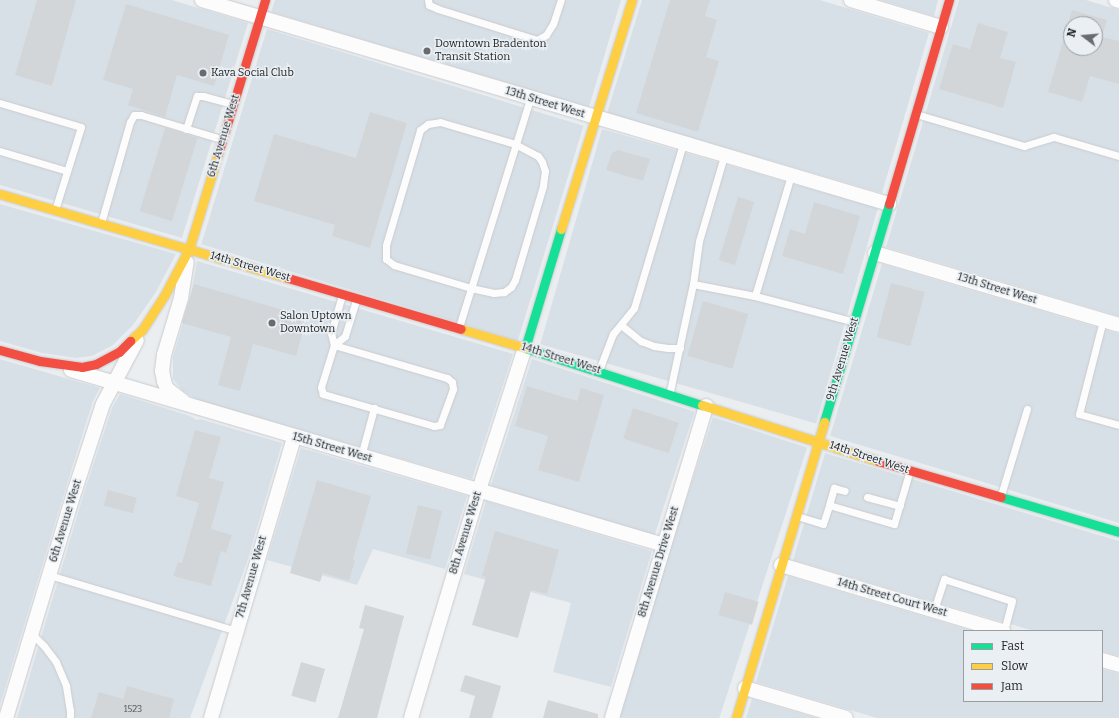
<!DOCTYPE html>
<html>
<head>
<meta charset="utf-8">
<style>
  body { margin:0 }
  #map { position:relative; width:1119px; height:718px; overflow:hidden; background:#ebeef1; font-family:Bitter,serif }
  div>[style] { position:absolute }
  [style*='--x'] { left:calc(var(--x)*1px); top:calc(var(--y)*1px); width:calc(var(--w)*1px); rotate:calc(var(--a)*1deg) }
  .built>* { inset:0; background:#d8e0e7; transform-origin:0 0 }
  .building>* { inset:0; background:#d3d6d8; transform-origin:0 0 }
  .roads { filter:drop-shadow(0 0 1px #c9cbcd) drop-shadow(0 0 1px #c9cbcd) }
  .lane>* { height:7px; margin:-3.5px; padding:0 3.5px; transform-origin:3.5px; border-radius:3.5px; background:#fcfcfd }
  .street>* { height:14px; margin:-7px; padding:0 7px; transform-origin:7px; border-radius:7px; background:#fcfcfd }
  .fast>* { height:9px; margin:-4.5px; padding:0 4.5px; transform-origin:4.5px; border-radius:4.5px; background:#16e098 }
  .slow>* { height:9px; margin:-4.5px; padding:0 4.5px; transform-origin:4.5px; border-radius:4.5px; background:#ffcf43 }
  .jam>* { height:9px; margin:-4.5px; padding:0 4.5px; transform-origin:4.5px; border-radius:4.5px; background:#f24e42 }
  .dots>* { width:11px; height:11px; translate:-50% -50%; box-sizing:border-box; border:2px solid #e9eff3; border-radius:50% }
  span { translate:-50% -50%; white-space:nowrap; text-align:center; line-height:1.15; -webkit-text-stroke:3px #e9eff3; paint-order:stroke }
  .number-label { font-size:9px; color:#515355 }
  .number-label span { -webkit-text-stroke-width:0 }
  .poi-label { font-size:11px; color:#232527 }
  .left { translate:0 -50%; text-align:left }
  .street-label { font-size:11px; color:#232527 }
  .legend { position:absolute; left:963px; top:630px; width:140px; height:72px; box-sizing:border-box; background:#e9eff3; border:1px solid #9a9ea1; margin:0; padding:5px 7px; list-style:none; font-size:12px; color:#232527 }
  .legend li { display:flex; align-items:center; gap:8px; height:20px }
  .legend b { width:20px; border:1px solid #9a9ea1 }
  .north { position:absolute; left:1063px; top:16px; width:40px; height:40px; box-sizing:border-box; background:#e9eff3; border:1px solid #9a9ea1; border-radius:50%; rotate:286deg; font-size:11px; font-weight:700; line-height:16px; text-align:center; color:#232527 }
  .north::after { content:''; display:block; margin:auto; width:14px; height:18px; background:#696b6e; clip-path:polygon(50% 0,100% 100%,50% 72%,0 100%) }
</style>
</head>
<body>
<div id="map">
  <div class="built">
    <i style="clip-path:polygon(0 0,172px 0,248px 23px,182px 238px,0 185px)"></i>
    <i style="clip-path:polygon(275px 0,621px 0,589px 107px,271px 12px)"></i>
    <i style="clip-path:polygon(642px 0,820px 0,929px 33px,882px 193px,607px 113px)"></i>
    <i style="clip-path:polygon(881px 0,938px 0,934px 16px)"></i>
    <i style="clip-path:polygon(evenodd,959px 0,1086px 0,1119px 10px,1119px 316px,886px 247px,959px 0,1071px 24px,1095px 24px,1095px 48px,1071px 48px,1071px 24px)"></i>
    <i style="left:267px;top:29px;width:331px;height:225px;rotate:17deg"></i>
    <i style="left:602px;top:129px;width:287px;height:224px;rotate:16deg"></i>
    <i style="clip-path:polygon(0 204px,176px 254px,156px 292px,133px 325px,113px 345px,92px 356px,76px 358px,42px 353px,0 341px)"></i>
    <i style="clip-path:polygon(197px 261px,513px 354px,472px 479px,197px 400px,183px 391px,173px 379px,173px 357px,190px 300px)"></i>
    <i style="clip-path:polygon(882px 264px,1119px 334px,1119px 523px,830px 436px)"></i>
    <i style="clip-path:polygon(0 359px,100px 388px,93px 401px,66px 487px,0 705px)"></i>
    <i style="left:532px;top:359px;width:171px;height:133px;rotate:18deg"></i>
    <i style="clip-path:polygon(120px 394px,190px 416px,197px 420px,200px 419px,282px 443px,247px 562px,190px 718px,17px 718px,84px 493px,112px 408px)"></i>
    <i style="left:713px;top:417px;width:99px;height:314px;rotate:18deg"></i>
    <i style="clip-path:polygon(301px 448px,467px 496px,445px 569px,373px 549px,357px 585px,267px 560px)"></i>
    <i style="clip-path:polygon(825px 453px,1119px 541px,1119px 656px,1102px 651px,1102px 631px,1034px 631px,793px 560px)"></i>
    <i style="clip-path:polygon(486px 501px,652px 551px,611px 687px,553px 672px,571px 603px,464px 574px)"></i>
    <i style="clip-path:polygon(788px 576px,972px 631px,964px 631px,964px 701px,1102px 701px,1102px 669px,1119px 674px,1119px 718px,877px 718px,756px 682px)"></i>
    <i style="clip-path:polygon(752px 699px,816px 718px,746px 718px)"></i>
  </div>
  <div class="building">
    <i style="clip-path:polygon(37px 0,76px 0,52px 86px,15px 75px)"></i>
    <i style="clip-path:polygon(670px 0,710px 0,705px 16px,717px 20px,706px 57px,719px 61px,698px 132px,636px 113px)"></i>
    <i style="clip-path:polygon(126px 4px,229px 35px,214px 86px,177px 75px,165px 117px,128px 105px,133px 89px,103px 80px)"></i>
    <i style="clip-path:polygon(evenodd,1072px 10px,1107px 20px,1102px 37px,1119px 41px,1119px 84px,1090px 76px,1082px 102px,1048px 92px,1072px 10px,1071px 24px,1095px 24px,1095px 48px,1071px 48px,1071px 24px)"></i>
    <i style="clip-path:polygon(978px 23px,1008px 32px,1000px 58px,1016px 62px,1003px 108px,939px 89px,953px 44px,970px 49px)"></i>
    <i style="clip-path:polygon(370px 112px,407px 123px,370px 248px,332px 236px,335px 225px,254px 201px,274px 134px,356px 158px)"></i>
    <i style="left:165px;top:128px;width:34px;height:87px;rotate:17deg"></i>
    <i style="clip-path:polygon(618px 150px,650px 159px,643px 181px,606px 170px,612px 153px)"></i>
    <i style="left:738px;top:197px;width:17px;height:66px;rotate:17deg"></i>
    <i style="clip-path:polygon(814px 202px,860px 216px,843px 274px,782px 256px,790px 229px,805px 234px)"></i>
    <i style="left:891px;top:283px;width:35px;height:56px;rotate:15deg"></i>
    <i style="clip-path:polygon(194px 284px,307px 317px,296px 356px,253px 344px,240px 391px,218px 385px,231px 337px,182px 323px)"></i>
    <i style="left:703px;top:301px;width:47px;height:57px;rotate:16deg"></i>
    <i style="clip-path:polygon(527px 386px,577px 401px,581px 388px,604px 395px,579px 482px,538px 470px,548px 436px,515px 426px)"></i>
    <i style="left:633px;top:408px;width:48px;height:32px;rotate:18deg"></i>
    <i style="clip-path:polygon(195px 430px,221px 437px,209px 478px,224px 482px,211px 529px,232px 535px,226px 553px,221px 551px,211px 586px,173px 576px,178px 562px,182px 563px,199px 503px,176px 496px)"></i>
    <i style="clip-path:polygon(317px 480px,371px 496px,353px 559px,355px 560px,349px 581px,323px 573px,320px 582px,290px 573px)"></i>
    <i style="left:108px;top:490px;width:30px;height:16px;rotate:15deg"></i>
    <i style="left:418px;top:505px;width:25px;height:50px;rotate:14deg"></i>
    <i style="clip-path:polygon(495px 531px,559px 550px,547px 594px,531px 590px,518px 638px,472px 625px,486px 577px,482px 576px)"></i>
    <i style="left:725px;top:592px;width:35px;height:24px;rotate:16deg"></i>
    <i style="clip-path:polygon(365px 605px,404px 616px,377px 718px,338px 718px,364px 629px,359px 628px)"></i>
    <i style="left:301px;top:662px;width:25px;height:35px;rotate:16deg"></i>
    <i style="clip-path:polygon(465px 675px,501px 686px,492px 718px,469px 718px,475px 696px,460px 691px)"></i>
    <i style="clip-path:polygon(127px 686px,174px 699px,169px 718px,91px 718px,99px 692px,123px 699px)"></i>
    <i style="clip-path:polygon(548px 700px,598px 714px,598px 718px,543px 718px)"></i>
  </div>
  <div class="roads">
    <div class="lane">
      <i style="--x:428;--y:0;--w:5;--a:79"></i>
      <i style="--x:429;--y:5;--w:10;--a:24"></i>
      <i style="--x:438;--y:9;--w:104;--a:17.4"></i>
      <i style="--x:537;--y:40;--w:10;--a:-29"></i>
      <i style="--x:546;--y:35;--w:13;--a:-58"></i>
      <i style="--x:553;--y:24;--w:25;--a:-72"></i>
      <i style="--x:0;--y:103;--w:84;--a:16.5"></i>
      <i style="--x:81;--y:127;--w:87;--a:107.4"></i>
      <i style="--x:916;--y:114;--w:113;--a:16.5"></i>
      <i style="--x:1024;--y:146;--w:31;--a:-17"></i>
      <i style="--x:1054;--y:137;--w:68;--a:16.3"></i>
      <i style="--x:440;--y:122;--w:78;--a:16.3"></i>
      <i style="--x:515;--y:144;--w:26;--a:28"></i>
      <i style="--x:538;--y:156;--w:7;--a:56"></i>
      <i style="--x:542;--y:162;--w:9;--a:72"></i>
      <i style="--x:545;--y:171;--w:15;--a:98"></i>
      <i style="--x:543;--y:186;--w:98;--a:106.6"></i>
      <i style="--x:515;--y:280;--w:8;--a:120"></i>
      <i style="--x:511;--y:287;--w:9;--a:144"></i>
      <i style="--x:504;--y:292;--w:10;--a:174"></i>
      <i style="--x:494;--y:293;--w:24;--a:-168"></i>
      <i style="--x:471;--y:288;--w:80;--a:-163.4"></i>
      <i style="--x:394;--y:265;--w:10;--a:-143"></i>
      <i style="--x:386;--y:259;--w:14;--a:-90"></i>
      <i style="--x:386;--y:245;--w:120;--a:-73.5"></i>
      <i style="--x:420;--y:130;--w:10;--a:-37"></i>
      <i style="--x:428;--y:124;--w:12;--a:-9"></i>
      <i style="--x:186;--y:129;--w:35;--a:-72"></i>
      <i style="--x:197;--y:96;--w:6;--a:0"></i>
      <i style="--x:203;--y:96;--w:30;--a:15"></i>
      <i style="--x:0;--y:151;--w:70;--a:16.6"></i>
      <i style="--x:101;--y:223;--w:105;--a:-74"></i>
      <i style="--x:130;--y:122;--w:8;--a:-60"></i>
      <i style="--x:134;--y:115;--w:7;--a:0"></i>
      <i style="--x:141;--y:115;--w:84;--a:16.7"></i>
      <i style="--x:693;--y:284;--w:63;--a:11"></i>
      <i style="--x:755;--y:296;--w:100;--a:14.5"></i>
      <i style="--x:342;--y:295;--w:40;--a:106"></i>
      <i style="--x:331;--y:333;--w:12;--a:76"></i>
      <i style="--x:334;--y:345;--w:14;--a:-39"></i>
      <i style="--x:345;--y:336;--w:38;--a:-73"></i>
      <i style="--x:755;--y:296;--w:126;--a:-73.4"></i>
      <i style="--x:1103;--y:320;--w:97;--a:104.3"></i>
      <i style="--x:1079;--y:414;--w:41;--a:15.4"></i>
      <i style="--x:621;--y:325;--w:26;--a:39"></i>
      <i style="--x:641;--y:341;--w:14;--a:21"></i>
      <i style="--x:654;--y:346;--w:14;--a:8"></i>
      <i style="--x:668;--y:348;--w:12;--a:0"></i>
      <i style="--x:459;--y:327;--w:239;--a:-72.7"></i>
      <i style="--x:334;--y:345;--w:118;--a:16.3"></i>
      <i style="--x:447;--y:378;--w:6;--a:39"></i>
      <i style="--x:452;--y:382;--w:7;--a:82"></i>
      <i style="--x:453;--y:389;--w:38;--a:110"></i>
      <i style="--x:440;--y:425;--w:6;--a:171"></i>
      <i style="--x:434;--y:426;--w:116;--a:-163.9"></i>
      <i style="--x:323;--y:394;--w:7;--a:-106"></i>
      <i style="--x:321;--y:387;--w:44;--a:-72.8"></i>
      <i style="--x:599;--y:370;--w:39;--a:-69"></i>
      <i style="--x:613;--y:334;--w:33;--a:-51"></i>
      <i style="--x:634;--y:308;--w:171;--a:-73.4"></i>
      <i style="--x:670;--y:391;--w:109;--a:-77.9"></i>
      <i style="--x:693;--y:284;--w:43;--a:-82.1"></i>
      <i style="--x:699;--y:241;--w:89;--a:-73.6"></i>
      <i style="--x:361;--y:456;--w:50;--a:-74.8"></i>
      <i style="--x:1001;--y:495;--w:90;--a:-73.2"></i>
      <i style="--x:867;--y:497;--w:34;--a:15"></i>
      <i style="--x:829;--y:505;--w:18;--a:-74"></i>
      <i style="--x:834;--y:488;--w:11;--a:15"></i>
      <i style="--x:797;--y:516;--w:27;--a:17"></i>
      <i style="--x:823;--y:524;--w:20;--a:-72"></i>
      <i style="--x:829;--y:505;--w:68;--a:16.3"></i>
      <i style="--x:894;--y:524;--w:53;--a:-73.6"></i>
      <i style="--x:49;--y:575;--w:196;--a:16.6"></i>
      <i style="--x:934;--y:610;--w:33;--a:-72"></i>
      <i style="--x:944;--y:579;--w:71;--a:17.9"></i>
      <i style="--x:1012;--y:601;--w:31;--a:105"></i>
      <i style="--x:32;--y:634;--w:17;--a:45"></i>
      <i style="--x:44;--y:646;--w:20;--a:53"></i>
      <i style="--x:56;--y:662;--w:26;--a:67"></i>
      <i style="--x:66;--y:686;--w:24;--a:81"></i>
      <i style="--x:70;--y:710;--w:8;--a:90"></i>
    </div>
    <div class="street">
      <i style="--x:202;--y:0;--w:717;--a:16.54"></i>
      <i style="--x:851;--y:0;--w:94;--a:16.7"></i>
      <i style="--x:1116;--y:0;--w:3;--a:18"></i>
      <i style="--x:875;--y:253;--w:254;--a:16.4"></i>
      <i style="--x:71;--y:370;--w:618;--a:16.44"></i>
      <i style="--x:183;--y:401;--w:20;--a:-143"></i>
      <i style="--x:167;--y:389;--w:9;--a:-111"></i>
      <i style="--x:164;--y:381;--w:10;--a:-101"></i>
      <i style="--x:162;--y:371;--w:16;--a:-83"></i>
      <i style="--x:164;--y:355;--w:59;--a:-73.4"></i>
      <i style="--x:181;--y:298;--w:36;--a:-81"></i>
      <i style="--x:781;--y:565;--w:232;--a:16.6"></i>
      <i style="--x:1102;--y:660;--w:18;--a:16"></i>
      <i style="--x:745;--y:688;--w:105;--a:16.5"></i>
      <i style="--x:6;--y:718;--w:238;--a:-73.2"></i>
      <i style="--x:75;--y:490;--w:90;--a:-72"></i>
      <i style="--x:103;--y:404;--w:72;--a:-62"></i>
      <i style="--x:211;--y:718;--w:293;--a:-73.5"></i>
      <i style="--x:411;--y:718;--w:238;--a:-73.4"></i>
      <i style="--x:479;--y:490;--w:149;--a:-72.1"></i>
      <i style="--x:612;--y:718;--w:326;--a:-73.2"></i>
    </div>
    <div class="fast">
      <i style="--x:561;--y:229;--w:124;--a:106.8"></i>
      <i style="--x:525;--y:348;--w:186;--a:17.9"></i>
      <i style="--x:824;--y:422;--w:227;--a:-73.4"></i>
      <i style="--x:1001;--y:497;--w:123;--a:16.5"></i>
    </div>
    <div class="slow">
      <i style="--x:0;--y:194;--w:300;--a:16.3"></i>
      <i style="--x:561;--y:229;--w:240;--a:-72.8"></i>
      <i style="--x:461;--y:329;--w:67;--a:16.5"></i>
      <i style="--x:130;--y:341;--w:16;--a:-43"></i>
      <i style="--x:142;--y:330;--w:40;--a:-57.1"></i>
      <i style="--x:164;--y:296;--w:53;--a:-62"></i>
      <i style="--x:189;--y:249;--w:99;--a:-73"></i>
      <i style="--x:702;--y:405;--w:185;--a:17.7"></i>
      <i style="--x:736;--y:718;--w:309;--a:-73.4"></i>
    </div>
    <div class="jam">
      <i style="--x:218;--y:154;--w:161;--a:-73"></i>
      <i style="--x:889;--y:204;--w:213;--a:-73.6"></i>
      <i style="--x:288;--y:278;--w:180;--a:16.4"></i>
      <i style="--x:0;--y:350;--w:41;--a:15.4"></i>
      <i style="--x:40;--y:361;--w:42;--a:8.1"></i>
      <i style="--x:82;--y:367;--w:14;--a:-12"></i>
      <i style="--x:96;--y:364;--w:26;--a:-28"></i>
      <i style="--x:119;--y:352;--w:16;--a:-45"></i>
      <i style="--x:878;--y:461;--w:128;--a:16.3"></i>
    </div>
  </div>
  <div class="dots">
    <i style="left:427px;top:51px;background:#696b6e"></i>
    <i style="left:203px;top:73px;background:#696b6e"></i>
    <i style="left:272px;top:323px;background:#696b6e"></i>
  </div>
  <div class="number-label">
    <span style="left:133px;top:709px">1523</span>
  </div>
  <div class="poi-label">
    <span class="left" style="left:435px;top:51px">Downtown Bradenton<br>Transit Station</span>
    <span class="left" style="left:211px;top:73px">Kava Social Club</span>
    <span class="left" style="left:280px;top:323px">Salon Uptown<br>Downtown</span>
  </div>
  <div class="street-label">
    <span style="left:545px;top:103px;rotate:17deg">13th Street West</span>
    <span style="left:224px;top:136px;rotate:-73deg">6th Avenue West</span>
    <span style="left:250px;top:267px;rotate:16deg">14th Street West</span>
    <span style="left:997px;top:289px;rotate:17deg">13th Street West</span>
    <span style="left:561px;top:359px;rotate:17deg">14th Street West</span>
    <span style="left:843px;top:359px;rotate:-73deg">9th Avenue West</span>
    <span style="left:332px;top:448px;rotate:16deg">15th Street West</span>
    <span style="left:869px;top:458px;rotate:18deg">14th Street West</span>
    <span style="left:66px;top:521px;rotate:-73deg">6th Avenue West</span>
    <span style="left:466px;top:533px;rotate:-73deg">8th Avenue West</span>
    <span style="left:659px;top:562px;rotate:-73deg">8th Avenue Drive West</span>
    <span style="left:252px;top:577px;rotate:-74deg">7th Avenue West</span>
    <span style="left:892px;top:598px;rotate:16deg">14th Street Court West</span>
  </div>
  <ul class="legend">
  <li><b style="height:5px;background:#16e098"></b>Fast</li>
  <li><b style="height:5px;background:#ffcf43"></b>Slow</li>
  <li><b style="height:5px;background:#f24e42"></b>Jam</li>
  </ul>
  <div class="north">N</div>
</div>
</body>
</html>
